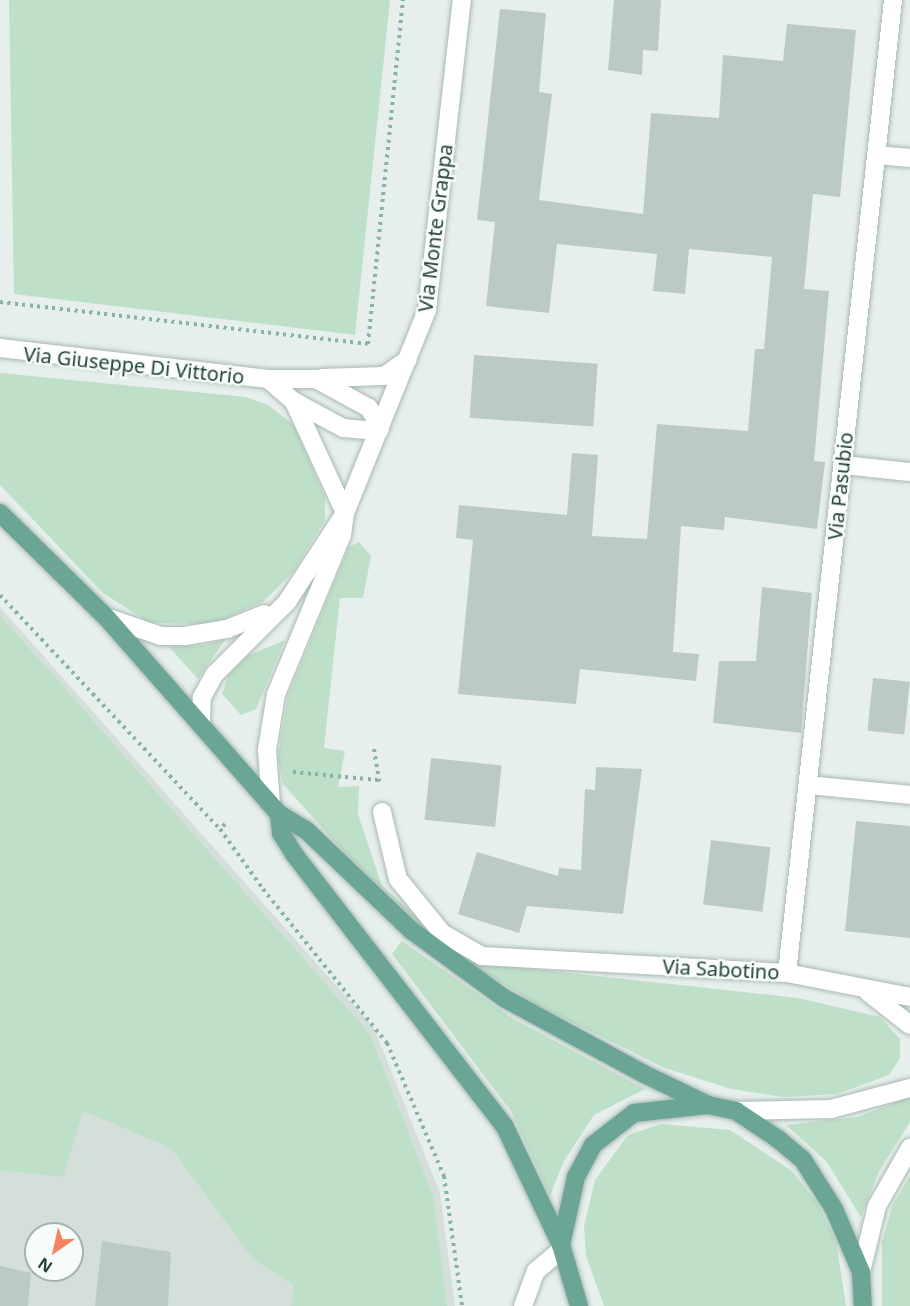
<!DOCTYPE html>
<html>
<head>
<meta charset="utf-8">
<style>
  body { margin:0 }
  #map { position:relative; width:910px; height:1306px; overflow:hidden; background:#e6efeb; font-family:"Noto Sans",sans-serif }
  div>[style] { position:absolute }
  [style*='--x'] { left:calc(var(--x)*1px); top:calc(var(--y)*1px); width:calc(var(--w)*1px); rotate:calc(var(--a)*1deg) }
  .built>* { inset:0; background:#d4dfda }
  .green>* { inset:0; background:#bfe0c8 }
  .building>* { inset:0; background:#bbcac4; transform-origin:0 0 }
  .path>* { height:4px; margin-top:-2px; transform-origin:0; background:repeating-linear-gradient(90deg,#86b3a5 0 3px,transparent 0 7.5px) }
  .roads { filter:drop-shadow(0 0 2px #a8b8b2) drop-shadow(0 0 2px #a8b8b2) }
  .minor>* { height:18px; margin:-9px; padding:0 9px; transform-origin:9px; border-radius:9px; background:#fff }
  .major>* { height:18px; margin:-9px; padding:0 9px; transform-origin:9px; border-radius:9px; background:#6aa596 }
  span { translate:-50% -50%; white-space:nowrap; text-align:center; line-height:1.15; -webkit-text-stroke:5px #f7fbf9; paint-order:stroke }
  .street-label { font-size:20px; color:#24423a }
  .north { position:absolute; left:24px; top:1222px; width:60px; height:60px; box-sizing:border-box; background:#f7fbf9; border:2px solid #a3b1ad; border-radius:50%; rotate:214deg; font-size:16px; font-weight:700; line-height:24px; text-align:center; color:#24423a }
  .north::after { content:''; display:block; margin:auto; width:21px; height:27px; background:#f4845f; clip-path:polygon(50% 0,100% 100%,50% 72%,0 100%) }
</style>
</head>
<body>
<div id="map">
  <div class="built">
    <i style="clip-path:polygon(evenodd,0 607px,374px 1028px,440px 1193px,455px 1306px,0 1306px,0 607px,36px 1234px,72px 1234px,72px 1270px,36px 1270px,36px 1234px)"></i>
  </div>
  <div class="green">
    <i style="clip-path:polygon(9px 0,390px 0,355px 335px,14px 294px)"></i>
    <i style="clip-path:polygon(0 373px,246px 397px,268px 405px,294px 425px,325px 498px,325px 520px,293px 572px,264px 601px,213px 624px,150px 623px,103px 593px,0 485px)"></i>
    <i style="clip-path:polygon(359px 542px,371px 556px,363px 598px,340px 598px,324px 748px,345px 751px,338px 787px,359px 786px,358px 814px,382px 886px,433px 931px,515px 967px,798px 998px,880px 1017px,900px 1039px,900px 1058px,889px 1075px,837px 1094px,784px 1097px,731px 1089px,665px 1068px,539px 1006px,471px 964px,417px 922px,343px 851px,283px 784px,278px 757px,288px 696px,349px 547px)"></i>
    <i style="clip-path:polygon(0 615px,370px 1034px,433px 1196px,447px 1306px,291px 1306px,294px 1285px,254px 1260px,171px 1148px,83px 1111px,63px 1177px,0 1170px)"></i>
    <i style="clip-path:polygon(225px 640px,198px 679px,169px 647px,204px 645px)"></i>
    <i style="clip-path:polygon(285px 640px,256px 709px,241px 715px,222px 694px,228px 676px,247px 656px)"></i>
    <i style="clip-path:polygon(402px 941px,512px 1018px,645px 1089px,594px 1115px,564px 1161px,550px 1196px,511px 1111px,392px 954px)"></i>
    <i style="clip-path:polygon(910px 1097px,910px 1122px,879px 1171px,861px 1217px,826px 1161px,786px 1125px,857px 1117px)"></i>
    <i style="clip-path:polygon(661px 1124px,730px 1130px,792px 1171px,818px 1204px,836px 1241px,846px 1306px,604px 1306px,586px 1256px,584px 1226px,595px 1180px,628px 1135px)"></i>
    <i style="clip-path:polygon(910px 1176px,910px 1306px,882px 1306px,882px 1241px,893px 1204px)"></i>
  </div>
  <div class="building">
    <i style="clip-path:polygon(614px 0,661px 0,658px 51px,643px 50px,642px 75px,608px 70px)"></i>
    <i style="clip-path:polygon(500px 9px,546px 13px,539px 92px,552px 94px,539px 200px,643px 214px,651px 113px,719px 118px,723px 55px,783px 61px,787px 24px,856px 30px,840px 197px,813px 194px,804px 289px,829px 291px,814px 461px,825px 462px,817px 529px,725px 517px,724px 530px,681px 526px,673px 652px,699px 654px,696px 681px,580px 669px,576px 704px,458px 694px,473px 540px,456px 538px,459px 505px,567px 515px,572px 453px,598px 455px,592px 536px,647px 539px,657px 424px,748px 431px,755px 349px,764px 349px,772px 257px,689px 249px,685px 294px,653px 291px,657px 254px,557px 244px,549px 313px,486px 306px,495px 222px,477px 220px)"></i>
    <i style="left:474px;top:355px;width:124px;height:63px;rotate:4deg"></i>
    <i style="clip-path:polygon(762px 587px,812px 593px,801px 733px,713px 723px,719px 661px,756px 661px)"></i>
    <i style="left:873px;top:678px;width:37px;height:53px;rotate:6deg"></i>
    <i style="left:431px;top:758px;width:71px;height:62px;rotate:6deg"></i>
    <i style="clip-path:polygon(596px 767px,642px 769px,623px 914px,527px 906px,519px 933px,458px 914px,477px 852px,558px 876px,559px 868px,581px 870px,585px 789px,595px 790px)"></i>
    <i style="clip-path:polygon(856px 821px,910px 826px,910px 938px,845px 931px)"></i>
    <i style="left:711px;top:840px;width:60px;height:65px;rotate:7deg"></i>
    <i style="clip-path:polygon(102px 1241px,171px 1252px,168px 1306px,95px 1306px)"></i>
    <i style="clip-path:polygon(0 1266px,31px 1273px,28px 1306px,0 1306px)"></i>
  </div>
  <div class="path">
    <i style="--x:0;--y:302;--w:370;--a:6.5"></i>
    <i style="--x:368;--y:344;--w:346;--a:-84.2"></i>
    <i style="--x:0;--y:595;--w:321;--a:46.8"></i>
    <i style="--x:374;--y:749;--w:33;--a:81"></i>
    <i style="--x:293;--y:772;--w:85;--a:5.4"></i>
    <i style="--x:225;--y:824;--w:7;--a:135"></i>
    <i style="--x:220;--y:829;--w:74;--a:54.4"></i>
    <i style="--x:263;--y:889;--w:198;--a:51.2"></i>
    <i style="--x:387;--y:1043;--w:145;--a:66.8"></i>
    <i style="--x:444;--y:1176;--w:131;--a:82.1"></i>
  </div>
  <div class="roads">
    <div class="minor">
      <i style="--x:876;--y:155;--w:34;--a:5"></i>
      <i style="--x:0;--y:348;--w:270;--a:6.6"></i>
      <i style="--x:268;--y:379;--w:48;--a:0"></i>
      <i style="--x:316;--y:379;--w:60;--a:28.7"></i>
      <i style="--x:369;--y:408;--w:23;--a:61"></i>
      <i style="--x:322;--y:378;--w:62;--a:-1.8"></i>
      <i style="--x:384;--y:376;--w:29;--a:-35"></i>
      <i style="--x:268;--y:379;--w:35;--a:41"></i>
      <i style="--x:294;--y:402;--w:122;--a:65.3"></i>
      <i style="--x:345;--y:513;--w:22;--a:98"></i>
      <i style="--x:342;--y:535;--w:172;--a:112.5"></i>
      <i style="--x:276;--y:694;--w:57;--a:99.1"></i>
      <i style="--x:267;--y:750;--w:55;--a:85.8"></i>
      <i style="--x:295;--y:402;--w:55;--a:28.4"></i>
      <i style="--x:343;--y:428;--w:36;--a:5"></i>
      <i style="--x:843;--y:465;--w:67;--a:6"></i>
      <i style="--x:106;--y:617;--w:58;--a:19.1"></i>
      <i style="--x:161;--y:636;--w:24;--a:0"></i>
      <i style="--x:185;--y:636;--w:43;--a:-9.5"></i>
      <i style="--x:227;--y:629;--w:40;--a:-22"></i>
      <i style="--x:201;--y:721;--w:24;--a:-88"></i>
      <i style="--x:202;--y:697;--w:26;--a:-61"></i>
      <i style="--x:215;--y:674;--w:102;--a:-45"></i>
      <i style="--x:287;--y:602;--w:106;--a:-56.9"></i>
      <i style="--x:345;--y:513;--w:219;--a:-68"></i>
      <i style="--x:427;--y:310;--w:312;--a:-83.6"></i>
      <i style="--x:808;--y:785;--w:102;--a:5.6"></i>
      <i style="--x:382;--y:812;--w:69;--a:76.6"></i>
      <i style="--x:398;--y:879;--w:70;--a:50.8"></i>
      <i style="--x:442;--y:933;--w:46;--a:29.9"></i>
      <i style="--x:482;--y:956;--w:305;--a:3.2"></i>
      <i style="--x:787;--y:973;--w:125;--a:11"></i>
      <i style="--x:787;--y:973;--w:979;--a:-83.78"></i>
      <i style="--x:868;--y:992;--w:53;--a:38.2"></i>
      <i style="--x:736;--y:1111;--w:95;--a:-1.2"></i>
      <i style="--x:831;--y:1109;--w:82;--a:-14.9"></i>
      <i style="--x:861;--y:1272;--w:68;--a:-76.4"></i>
      <i style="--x:877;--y:1206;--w:67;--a:-60.4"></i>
      <i style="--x:523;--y:1306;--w:37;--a:-70"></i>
      <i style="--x:536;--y:1271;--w:34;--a:-40"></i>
    </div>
    <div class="major">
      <i style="--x:0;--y:513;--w:148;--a:44.5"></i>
      <i style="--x:106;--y:617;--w:262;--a:48.7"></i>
      <i style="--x:279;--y:814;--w:19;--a:84"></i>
      <i style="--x:281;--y:833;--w:25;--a:58"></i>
      <i style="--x:294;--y:854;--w:345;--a:52.3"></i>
      <i style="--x:505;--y:1127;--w:131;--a:64.6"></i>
      <i style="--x:279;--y:814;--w:31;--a:31"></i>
      <i style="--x:306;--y:830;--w:145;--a:43.6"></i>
      <i style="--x:411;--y:930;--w:115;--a:36.2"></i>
      <i style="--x:504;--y:998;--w:159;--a:28.5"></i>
      <i style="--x:644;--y:1074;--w:71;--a:25.8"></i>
      <i style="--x:708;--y:1105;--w:29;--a:12"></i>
      <i style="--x:736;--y:1111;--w:50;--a:33.7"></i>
      <i style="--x:778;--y:1139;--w:33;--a:40"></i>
      <i style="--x:803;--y:1160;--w:58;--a:57.7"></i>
      <i style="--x:834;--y:1209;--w:69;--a:66.8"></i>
      <i style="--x:861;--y:1272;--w:34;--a:87"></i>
      <i style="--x:579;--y:1306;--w:64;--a:-106.4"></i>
      <i style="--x:561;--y:1245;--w:70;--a:-77.6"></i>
      <i style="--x:576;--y:1177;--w:36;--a:-62"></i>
      <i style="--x:593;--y:1145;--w:52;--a:-38"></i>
      <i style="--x:634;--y:1113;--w:74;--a:-6.2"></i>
    </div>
  </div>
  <div class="street-label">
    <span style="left:435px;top:228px;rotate:-83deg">Via Monte Grappa</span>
    <span style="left:134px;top:365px;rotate:6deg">Via Giuseppe Di Vittorio</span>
    <span style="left:840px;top:486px;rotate:-84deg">Via Pasubio</span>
    <span style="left:721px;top:969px;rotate:3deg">Via Sabotino</span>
  </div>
  <div class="north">N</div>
</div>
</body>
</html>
